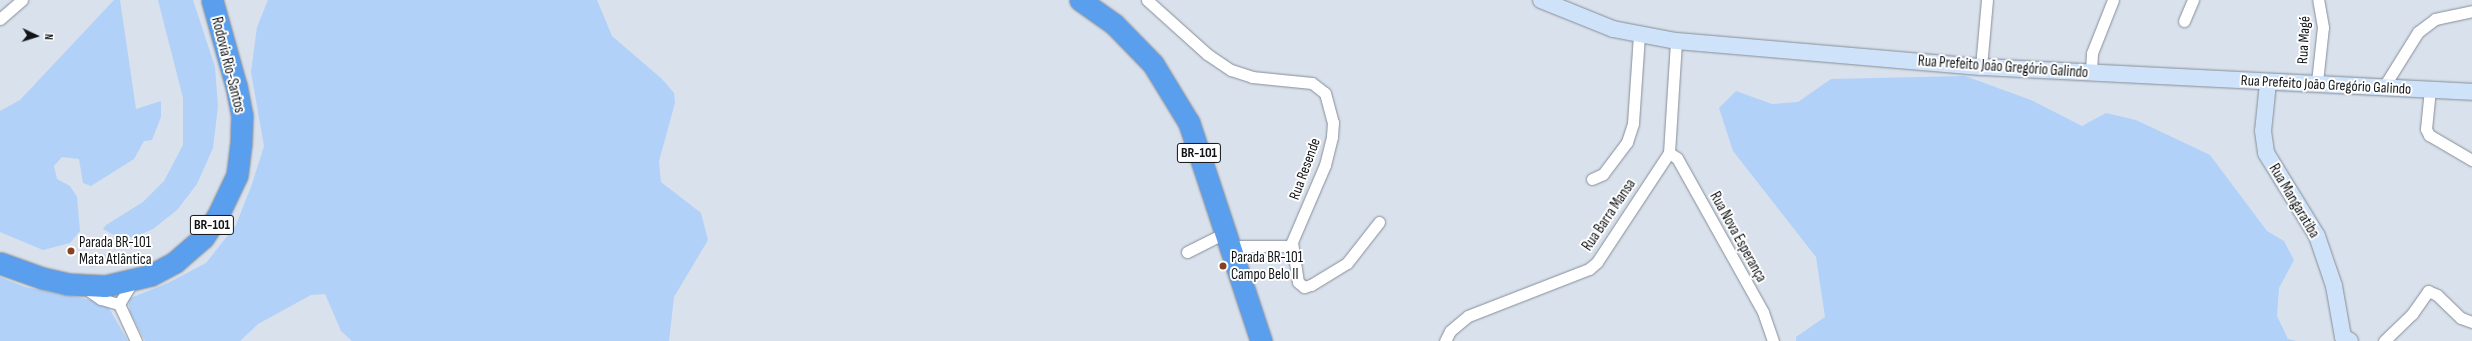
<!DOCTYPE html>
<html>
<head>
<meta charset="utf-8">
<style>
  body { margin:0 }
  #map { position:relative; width:2472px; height:341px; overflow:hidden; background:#d9e1ec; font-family:"Sofia Sans Condensed",sans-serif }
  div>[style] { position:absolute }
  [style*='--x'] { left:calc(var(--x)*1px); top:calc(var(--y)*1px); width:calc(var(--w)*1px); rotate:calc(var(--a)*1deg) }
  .green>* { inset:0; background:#b1d1f9 }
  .roads { filter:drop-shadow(0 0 1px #868e98) drop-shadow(0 0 1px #868e98) }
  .street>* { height:11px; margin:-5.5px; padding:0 5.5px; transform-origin:5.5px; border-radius:5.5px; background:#fff }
  .secondary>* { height:16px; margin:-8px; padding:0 8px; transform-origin:8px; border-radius:8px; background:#cee2fa }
  .highway>* { height:21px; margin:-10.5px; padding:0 10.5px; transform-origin:10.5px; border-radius:10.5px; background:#5a9eee }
  .dots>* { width:11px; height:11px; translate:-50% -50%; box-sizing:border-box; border:2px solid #fff; border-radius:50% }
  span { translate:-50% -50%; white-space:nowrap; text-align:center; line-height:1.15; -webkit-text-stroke:4px #fff; paint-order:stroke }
  .shield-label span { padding:1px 3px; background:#fff; border:1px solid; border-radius:3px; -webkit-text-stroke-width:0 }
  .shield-label { font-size:14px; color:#111417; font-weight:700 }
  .street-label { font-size:15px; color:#111417 }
  .poi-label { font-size:15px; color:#111417 }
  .left { translate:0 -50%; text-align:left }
  .north { position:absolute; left:16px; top:16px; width:40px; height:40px; -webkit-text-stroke:3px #fff; paint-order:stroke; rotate:94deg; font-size:11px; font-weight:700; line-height:16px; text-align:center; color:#111417 }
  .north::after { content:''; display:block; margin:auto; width:14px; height:18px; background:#111417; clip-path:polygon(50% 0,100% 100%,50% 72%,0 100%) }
</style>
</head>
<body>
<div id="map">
  <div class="green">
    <i style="clip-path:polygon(114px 0,120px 0,136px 109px,161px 101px,161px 117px,152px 140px,144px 141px,134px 159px,91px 186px,83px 183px,79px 159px,62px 157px,54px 166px,57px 179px,70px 186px,77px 197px,80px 231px,70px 243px,43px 250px,0 232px,0 111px,20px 100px)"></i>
    <i style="clip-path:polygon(158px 0,193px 0,215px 67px,218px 106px,213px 148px,197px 184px,177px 210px,153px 229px,134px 237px,119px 238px,103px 229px,106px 225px,143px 202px,164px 181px,183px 145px,183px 98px)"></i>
    <i style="clip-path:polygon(268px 0,597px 0,612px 36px,662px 79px,674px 93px,675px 103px,659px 161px,661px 182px,701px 213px,708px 240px,674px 297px,669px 341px,352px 341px,341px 331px,325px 294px,311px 295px,258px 324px,240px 341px,145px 341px,130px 312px,128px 299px,168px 283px,206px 263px,236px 225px,252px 184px,264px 146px,251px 72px,257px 27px)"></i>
    <i style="clip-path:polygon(1965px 76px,2031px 100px,2082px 126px,2106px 113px,2136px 120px,2210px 155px,2267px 231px,2284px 241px,2294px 260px,2279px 288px,2277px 316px,2288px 339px,2297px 341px,1796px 341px,1796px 337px,1825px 317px,1816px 257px,1733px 151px,1719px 108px,1736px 91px,1772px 104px,1798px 102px,1831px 79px)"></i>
    <i style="clip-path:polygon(103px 254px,112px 257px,116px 263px,90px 267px,95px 259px)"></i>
    <i style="clip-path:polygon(0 277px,25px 287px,106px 303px,128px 341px,0 341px)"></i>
  </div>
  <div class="roads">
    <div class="street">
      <i style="--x:1147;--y:0;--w:81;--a:42"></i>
      <i style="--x:1207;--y:54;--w:29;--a:34"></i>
      <i style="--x:1231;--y:70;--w:22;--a:18"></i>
      <i style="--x:1252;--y:77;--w:60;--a:5.7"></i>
      <i style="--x:1312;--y:83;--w:16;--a:38"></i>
      <i style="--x:1325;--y:93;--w:30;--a:75"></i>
      <i style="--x:1333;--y:122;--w:15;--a:94"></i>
      <i style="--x:1332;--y:137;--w:29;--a:104"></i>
      <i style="--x:1325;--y:165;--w:84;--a:113.2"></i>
      <i style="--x:1292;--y:242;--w:40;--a:81.5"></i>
      <i style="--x:1298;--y:282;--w:8;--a:40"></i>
      <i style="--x:1304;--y:287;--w:7;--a:-16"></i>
      <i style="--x:1311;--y:285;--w:42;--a:-31.4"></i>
      <i style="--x:1347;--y:263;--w:52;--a:-52"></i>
      <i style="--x:0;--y:19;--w:29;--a:-41"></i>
      <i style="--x:2184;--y:21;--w:23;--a:-67"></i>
      <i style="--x:1981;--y:67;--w:67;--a:-84.9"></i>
      <i style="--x:2091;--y:72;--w:19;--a:-87"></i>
      <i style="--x:2092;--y:53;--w:57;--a:-68.4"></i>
      <i style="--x:2317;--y:82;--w:55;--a:-83.8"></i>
      <i style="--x:2323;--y:27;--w:27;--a:-100"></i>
      <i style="--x:2383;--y:88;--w:66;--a:-58"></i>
      <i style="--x:2418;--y:32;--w:21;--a:-37"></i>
      <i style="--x:2435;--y:19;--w:38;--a:-12"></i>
      <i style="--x:2430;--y:89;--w:40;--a:95.7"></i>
      <i style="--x:2426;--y:129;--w:7;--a:63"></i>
      <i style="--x:2429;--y:135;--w:50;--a:30.2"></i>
      <i style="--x:1669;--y:153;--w:9;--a:32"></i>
      <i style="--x:1677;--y:158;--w:176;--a:60.8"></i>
      <i style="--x:1763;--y:312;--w:31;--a:71"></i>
      <i style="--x:1592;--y:179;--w:12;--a:-24"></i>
      <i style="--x:1603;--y:174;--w:40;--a:-53"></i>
      <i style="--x:1627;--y:142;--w:20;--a:-72"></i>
      <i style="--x:1633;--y:123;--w:87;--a:-86.1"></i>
      <i style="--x:1229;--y:246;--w:63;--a:0"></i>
      <i style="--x:1187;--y:252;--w:42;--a:-26.6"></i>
      <i style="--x:85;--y:288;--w:19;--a:35"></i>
      <i style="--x:101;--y:299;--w:19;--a:16"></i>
      <i style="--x:119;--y:304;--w:27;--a:-59"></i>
      <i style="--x:119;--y:304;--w:41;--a:65.3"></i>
      <i style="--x:1445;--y:341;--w:11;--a:-63"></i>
      <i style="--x:1450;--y:331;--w:23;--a:-40"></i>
      <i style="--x:1468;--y:316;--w:130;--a:-21.2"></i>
      <i style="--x:1589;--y:269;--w:11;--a:-41"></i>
      <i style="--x:1597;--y:262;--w:131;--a:-56.6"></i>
      <i style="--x:1669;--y:153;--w:112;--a:-86.4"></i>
      <i style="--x:2384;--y:341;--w:39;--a:-44"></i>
      <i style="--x:2412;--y:314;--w:28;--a:-55"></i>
      <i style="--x:2428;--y:291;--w:10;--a:24"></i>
      <i style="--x:2437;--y:295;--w:33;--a:44"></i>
      <i style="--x:2461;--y:318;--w:12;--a:20"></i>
    </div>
    <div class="secondary">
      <i style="--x:1541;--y:0;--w:78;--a:21.9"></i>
      <i style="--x:1613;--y:29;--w:64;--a:10.8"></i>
      <i style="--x:1676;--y:41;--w:306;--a:4.9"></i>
      <i style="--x:1981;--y:67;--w:492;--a:2.9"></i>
      <i style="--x:2268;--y:83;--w:48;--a:95.9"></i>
      <i style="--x:2263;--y:131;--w:22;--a:82"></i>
      <i style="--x:2266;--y:153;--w:97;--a:58.4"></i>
      <i style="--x:2317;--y:236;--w:53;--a:71.2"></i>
      <i style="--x:2334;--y:286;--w:52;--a:80"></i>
      <i style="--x:2343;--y:337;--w:8;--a:30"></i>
    </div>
    <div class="highway">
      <i style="--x:1080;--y:0;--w:42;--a:35.2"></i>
      <i style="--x:1114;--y:24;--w:56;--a:45.7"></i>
      <i style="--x:1153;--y:64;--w:69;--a:58.6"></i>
      <i style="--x:1189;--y:123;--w:230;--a:71.7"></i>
      <i style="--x:0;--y:263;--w:45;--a:19.7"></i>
      <i style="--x:42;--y:278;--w:26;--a:13"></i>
      <i style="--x:67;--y:284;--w:38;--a:3"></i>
      <i style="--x:105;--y:286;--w:47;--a:-13.4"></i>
      <i style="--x:151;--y:275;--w:27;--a:-28"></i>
      <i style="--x:175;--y:262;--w:37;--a:-41"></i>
      <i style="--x:203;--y:238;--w:27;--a:-57"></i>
      <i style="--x:218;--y:215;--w:44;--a:-64.6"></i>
      <i style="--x:237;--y:175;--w:33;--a:-83"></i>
      <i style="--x:241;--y:142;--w:26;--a:-88"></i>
      <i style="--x:242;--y:116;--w:31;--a:-101"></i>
      <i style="--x:236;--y:86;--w:89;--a:-105.6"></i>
    </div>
  </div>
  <div class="dots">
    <i style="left:71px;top:251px;background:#88401f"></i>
    <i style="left:1223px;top:266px;background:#88401f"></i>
  </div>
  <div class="shield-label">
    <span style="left:1199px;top:153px">BR-101</span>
    <span style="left:212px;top:225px">BR-101</span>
  </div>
  <div class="street-label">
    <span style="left:2304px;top:40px;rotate:-87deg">Rua Magé</span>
    <span style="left:228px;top:65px;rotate:76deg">Rodovia Rio-Santos</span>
    <span style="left:2003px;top:67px;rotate:4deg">Rua Prefeito João Gregório Galindo</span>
    <span style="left:2326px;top:85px;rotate:3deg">Rua Prefeito João Gregório Galindo</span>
    <span style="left:1305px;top:169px;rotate:-70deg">Rua Resende</span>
    <span style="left:2294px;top:201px;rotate:59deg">Rua Mangaratiba</span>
    <span style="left:1609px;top:215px;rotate:-56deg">Rua Barra Mansa</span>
    <span style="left:1738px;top:237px;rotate:61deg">Rua Nova Esperança</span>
  </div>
  <div class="poi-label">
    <span class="left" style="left:79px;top:251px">Parada BR-101<br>Mata Atlântica</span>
    <span class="left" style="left:1231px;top:266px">Parada BR-101<br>Campo Belo II</span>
  </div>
  <div class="north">N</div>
</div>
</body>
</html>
